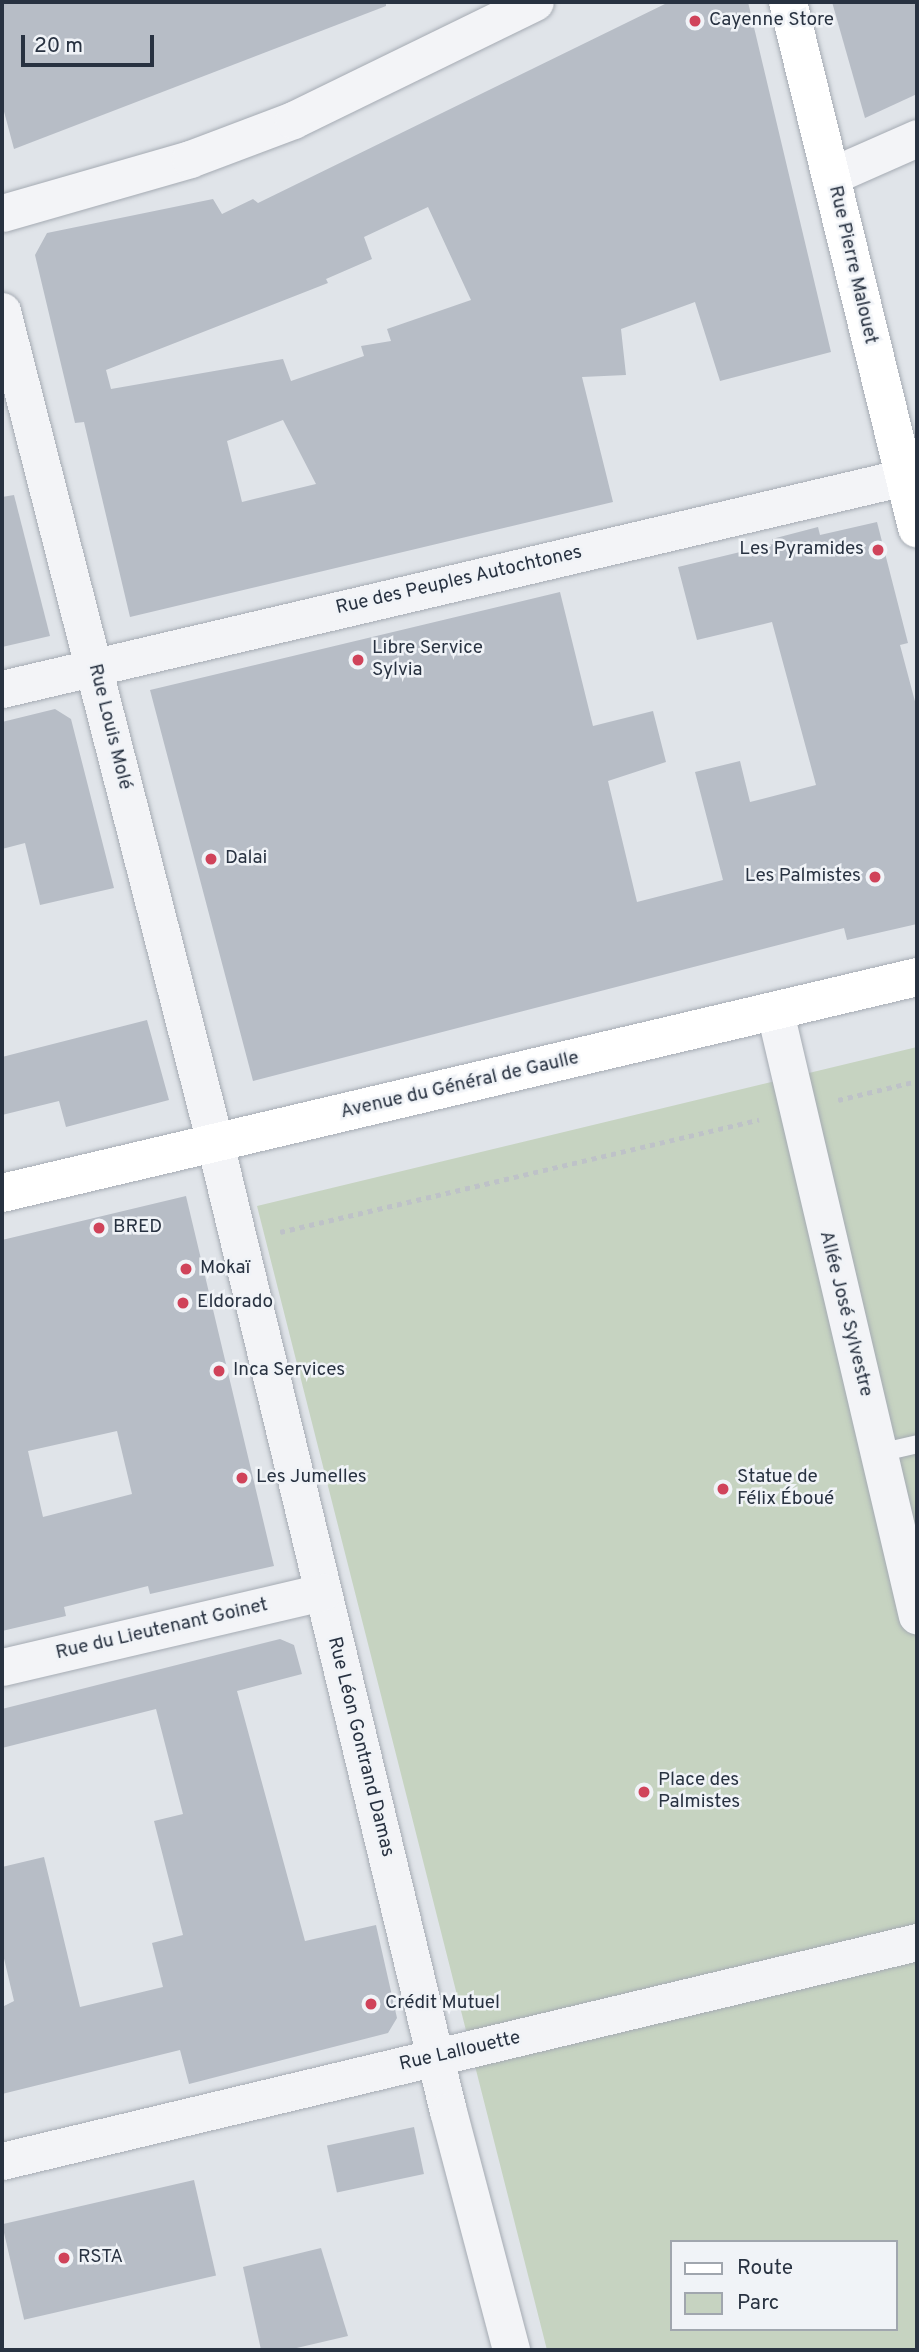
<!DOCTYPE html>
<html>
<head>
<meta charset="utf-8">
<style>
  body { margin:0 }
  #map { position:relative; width:919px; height:2352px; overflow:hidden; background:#e0e4e9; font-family:Overpass,sans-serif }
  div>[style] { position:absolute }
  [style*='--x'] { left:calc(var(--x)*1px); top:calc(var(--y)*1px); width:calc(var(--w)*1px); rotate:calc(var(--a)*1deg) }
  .green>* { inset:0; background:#c6d3c1 }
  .building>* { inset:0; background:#b7bdc6; transform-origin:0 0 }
  .path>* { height:4.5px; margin-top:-2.25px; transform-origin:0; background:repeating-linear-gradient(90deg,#bec2c8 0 5px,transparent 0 10px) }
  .roads { filter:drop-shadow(0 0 2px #a5abb3) drop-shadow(0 0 2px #a5abb3) }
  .lane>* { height:18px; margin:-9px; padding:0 9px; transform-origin:9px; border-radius:9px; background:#f3f4f7 }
  .street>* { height:37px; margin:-18.5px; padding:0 18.5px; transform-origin:18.5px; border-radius:18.5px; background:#f3f4f7 }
  .secondary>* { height:38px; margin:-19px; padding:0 19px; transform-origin:19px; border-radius:19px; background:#fff }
  .dots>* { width:19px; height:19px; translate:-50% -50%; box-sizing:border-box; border:4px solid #f0f3f7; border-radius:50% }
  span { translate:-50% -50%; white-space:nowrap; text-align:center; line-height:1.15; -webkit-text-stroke:5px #f0f3f7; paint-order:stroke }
  .poi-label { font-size:19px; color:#283241 }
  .left { translate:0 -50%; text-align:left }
  .right { translate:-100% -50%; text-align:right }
  .street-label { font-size:19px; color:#283241 }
  .frame { position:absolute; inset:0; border:4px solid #283241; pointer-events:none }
  .legend { position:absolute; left:670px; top:2240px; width:228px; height:91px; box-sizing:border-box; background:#f0f3f7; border:2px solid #a0a6ae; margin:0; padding:9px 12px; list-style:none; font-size:21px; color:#283241 }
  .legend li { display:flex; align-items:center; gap:14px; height:35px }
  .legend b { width:35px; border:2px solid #a0a6ae }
  .scale { position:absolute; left:21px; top:35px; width:133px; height:32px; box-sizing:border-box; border:4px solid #283241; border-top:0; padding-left:9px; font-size:21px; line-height:24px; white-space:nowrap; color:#283241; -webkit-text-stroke:5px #f0f3f7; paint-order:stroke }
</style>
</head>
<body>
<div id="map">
  <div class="green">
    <i style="clip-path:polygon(evenodd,917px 1047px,917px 2350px,547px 2350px,257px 1206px,917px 1047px,672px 2242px,896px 2242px,896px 2329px,672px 2329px,672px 2242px)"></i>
  </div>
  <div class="building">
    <i style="clip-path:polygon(2px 2px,386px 2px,386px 6px,14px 149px,2px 104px)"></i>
    <i style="clip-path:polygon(evenodd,669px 2px,748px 2px,831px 352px,720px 381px,695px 302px,621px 329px,626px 375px,582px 377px,613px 502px,130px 617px,84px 422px,75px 423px,35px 255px,47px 233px,213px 199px,222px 214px,253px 199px,258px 203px,669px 2px,428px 207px,471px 300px,387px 329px,391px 341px,361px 346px,364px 356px,291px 381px,283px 359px,111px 389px,106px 370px,328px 283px,326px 279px,372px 259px,364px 237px,428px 207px,669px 2px,283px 420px,316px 484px,242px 502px,227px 441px,283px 420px)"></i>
    <i style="clip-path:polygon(832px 2px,917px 2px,917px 94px,865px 118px)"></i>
    <i style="clip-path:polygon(14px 495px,50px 636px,2px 647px,2px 497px)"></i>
    <i style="clip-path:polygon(877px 522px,908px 643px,900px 645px,917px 709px,917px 924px,847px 940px,844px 928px,253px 1081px,150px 690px,560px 592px,593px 726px,653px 711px,666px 762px,608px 781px,637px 902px,723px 880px,695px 772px,740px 761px,750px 802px,816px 785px,772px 622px,697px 640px,678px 567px,773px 544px,772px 539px,818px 527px,820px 535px)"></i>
    <i style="clip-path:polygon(55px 709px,71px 719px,114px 888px,40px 905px,25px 843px,2px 849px,2px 722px)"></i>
    <i style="clip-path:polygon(147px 1020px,169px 1100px,66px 1127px,59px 1101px,2px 1115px,2px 1057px)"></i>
    <i style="clip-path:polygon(evenodd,186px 1196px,274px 1566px,150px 1594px,148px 1586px,64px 1607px,66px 1616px,2px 1631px,2px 1240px,186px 1196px,117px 1431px,132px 1494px,43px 1517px,28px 1451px,117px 1431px)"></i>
    <i style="clip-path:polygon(280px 1639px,294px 1645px,302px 1674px,237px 1691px,305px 1941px,376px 1925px,397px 2018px,388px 2033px,189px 2084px,180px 2050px,2px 2094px,2px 2007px,14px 2001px,2px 1950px,2px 1867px,44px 1857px,80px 2007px,163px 1987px,152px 1943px,183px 1935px,154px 1821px,183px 1814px,156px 1709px,2px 1748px,2px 1709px)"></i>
    <i style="left:414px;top:2127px;width:48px;height:89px;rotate:78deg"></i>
    <i style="left:194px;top:2180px;width:98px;height:197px;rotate:77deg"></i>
    <i style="clip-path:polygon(321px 2248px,348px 2336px,288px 2350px,261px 2350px,243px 2267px)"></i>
  </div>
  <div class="path">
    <i style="--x:838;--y:1100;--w:81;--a:-13.5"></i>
    <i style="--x:280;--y:1232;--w:492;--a:-13.2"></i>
  </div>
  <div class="roads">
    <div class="lane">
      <i style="--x:879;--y:1453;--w:39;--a:-13"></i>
    </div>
    <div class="street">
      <i style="--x:831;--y:176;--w:94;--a:-23.8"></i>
      <i style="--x:2;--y:213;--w:196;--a:-16"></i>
      <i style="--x:190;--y:159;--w:110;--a:-20.7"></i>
      <i style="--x:293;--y:120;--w:269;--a:-26"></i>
      <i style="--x:2;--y:311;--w:859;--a:75.64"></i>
      <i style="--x:215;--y:1143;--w:996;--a:76.47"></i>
      <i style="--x:448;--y:2111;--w:247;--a:75.2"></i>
      <i style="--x:2;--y:689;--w:940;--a:-13.22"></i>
      <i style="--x:775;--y:1012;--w:620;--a:76.77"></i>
      <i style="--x:2;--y:1667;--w:329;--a:-13.2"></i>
      <i style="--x:2;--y:2161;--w:941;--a:-13.46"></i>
    </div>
    <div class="secondary">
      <i style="--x:788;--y:2;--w:542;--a:76.22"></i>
      <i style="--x:2;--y:1193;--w:940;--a:-13.28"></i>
    </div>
  </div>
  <div class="dots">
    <i style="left:695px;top:21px;background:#d0435a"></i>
    <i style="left:878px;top:550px;background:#d0435a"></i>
    <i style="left:358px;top:660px;background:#d0435a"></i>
    <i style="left:211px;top:859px;background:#d0435a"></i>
    <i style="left:875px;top:877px;background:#d0435a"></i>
    <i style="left:99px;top:1228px;background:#d0435a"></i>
    <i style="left:186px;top:1269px;background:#d0435a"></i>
    <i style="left:183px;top:1303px;background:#d0435a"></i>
    <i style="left:219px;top:1371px;background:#d0435a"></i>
    <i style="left:242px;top:1478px;background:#d0435a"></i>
    <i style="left:723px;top:1489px;background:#d0435a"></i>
    <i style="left:644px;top:1792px;background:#d0435a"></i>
    <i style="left:371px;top:2004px;background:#d0435a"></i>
    <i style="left:64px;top:2258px;background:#d0435a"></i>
  </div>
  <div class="poi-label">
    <span class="left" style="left:709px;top:21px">Cayenne Store</span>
    <span class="right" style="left:864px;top:550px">Les Pyramides</span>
    <span class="left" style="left:372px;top:660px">Libre Service<br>Sylvia</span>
    <span class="left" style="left:225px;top:859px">Dalai</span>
    <span class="right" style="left:861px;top:877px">Les Palmistes</span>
    <span class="left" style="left:113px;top:1228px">BRED</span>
    <span class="left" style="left:200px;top:1269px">Mokaï</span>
    <span class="left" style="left:197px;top:1303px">Eldorado</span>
    <span class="left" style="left:233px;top:1371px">Inca Services</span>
    <span class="left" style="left:256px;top:1478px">Les Jumelles</span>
    <span class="left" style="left:737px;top:1489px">Statue de<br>Félix Éboué</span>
    <span class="left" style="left:658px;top:1792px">Place des<br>Palmistes</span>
    <span class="left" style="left:385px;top:2004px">Crédit Mutuel</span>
    <span class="left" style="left:78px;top:2258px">RSTA</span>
  </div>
  <div class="street-label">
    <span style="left:852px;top:265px;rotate:77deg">Rue Pierre Malouet</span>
    <span style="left:459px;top:581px;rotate:-13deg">Rue des Peuples Autochtones</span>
    <span style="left:109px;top:727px;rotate:76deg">Rue Louis Molé</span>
    <span style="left:460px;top:1086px;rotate:-13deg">Avenue du Général de Gaulle</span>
    <span style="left:845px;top:1314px;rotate:76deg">Allée José Sylvestre</span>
    <span style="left:162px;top:1630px;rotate:-13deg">Rue du Lieutenant Goinet</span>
    <span style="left:360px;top:1747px;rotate:76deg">Rue Léon Gontrand Damas</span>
    <span style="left:460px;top:2052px;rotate:-13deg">Rue Lallouette</span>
  </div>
  <div class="frame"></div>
  <ul class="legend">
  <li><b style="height:9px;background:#fff"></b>Route</li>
  <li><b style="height:19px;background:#c6d3c1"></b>Parc</li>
  </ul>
  <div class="scale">20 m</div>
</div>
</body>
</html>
